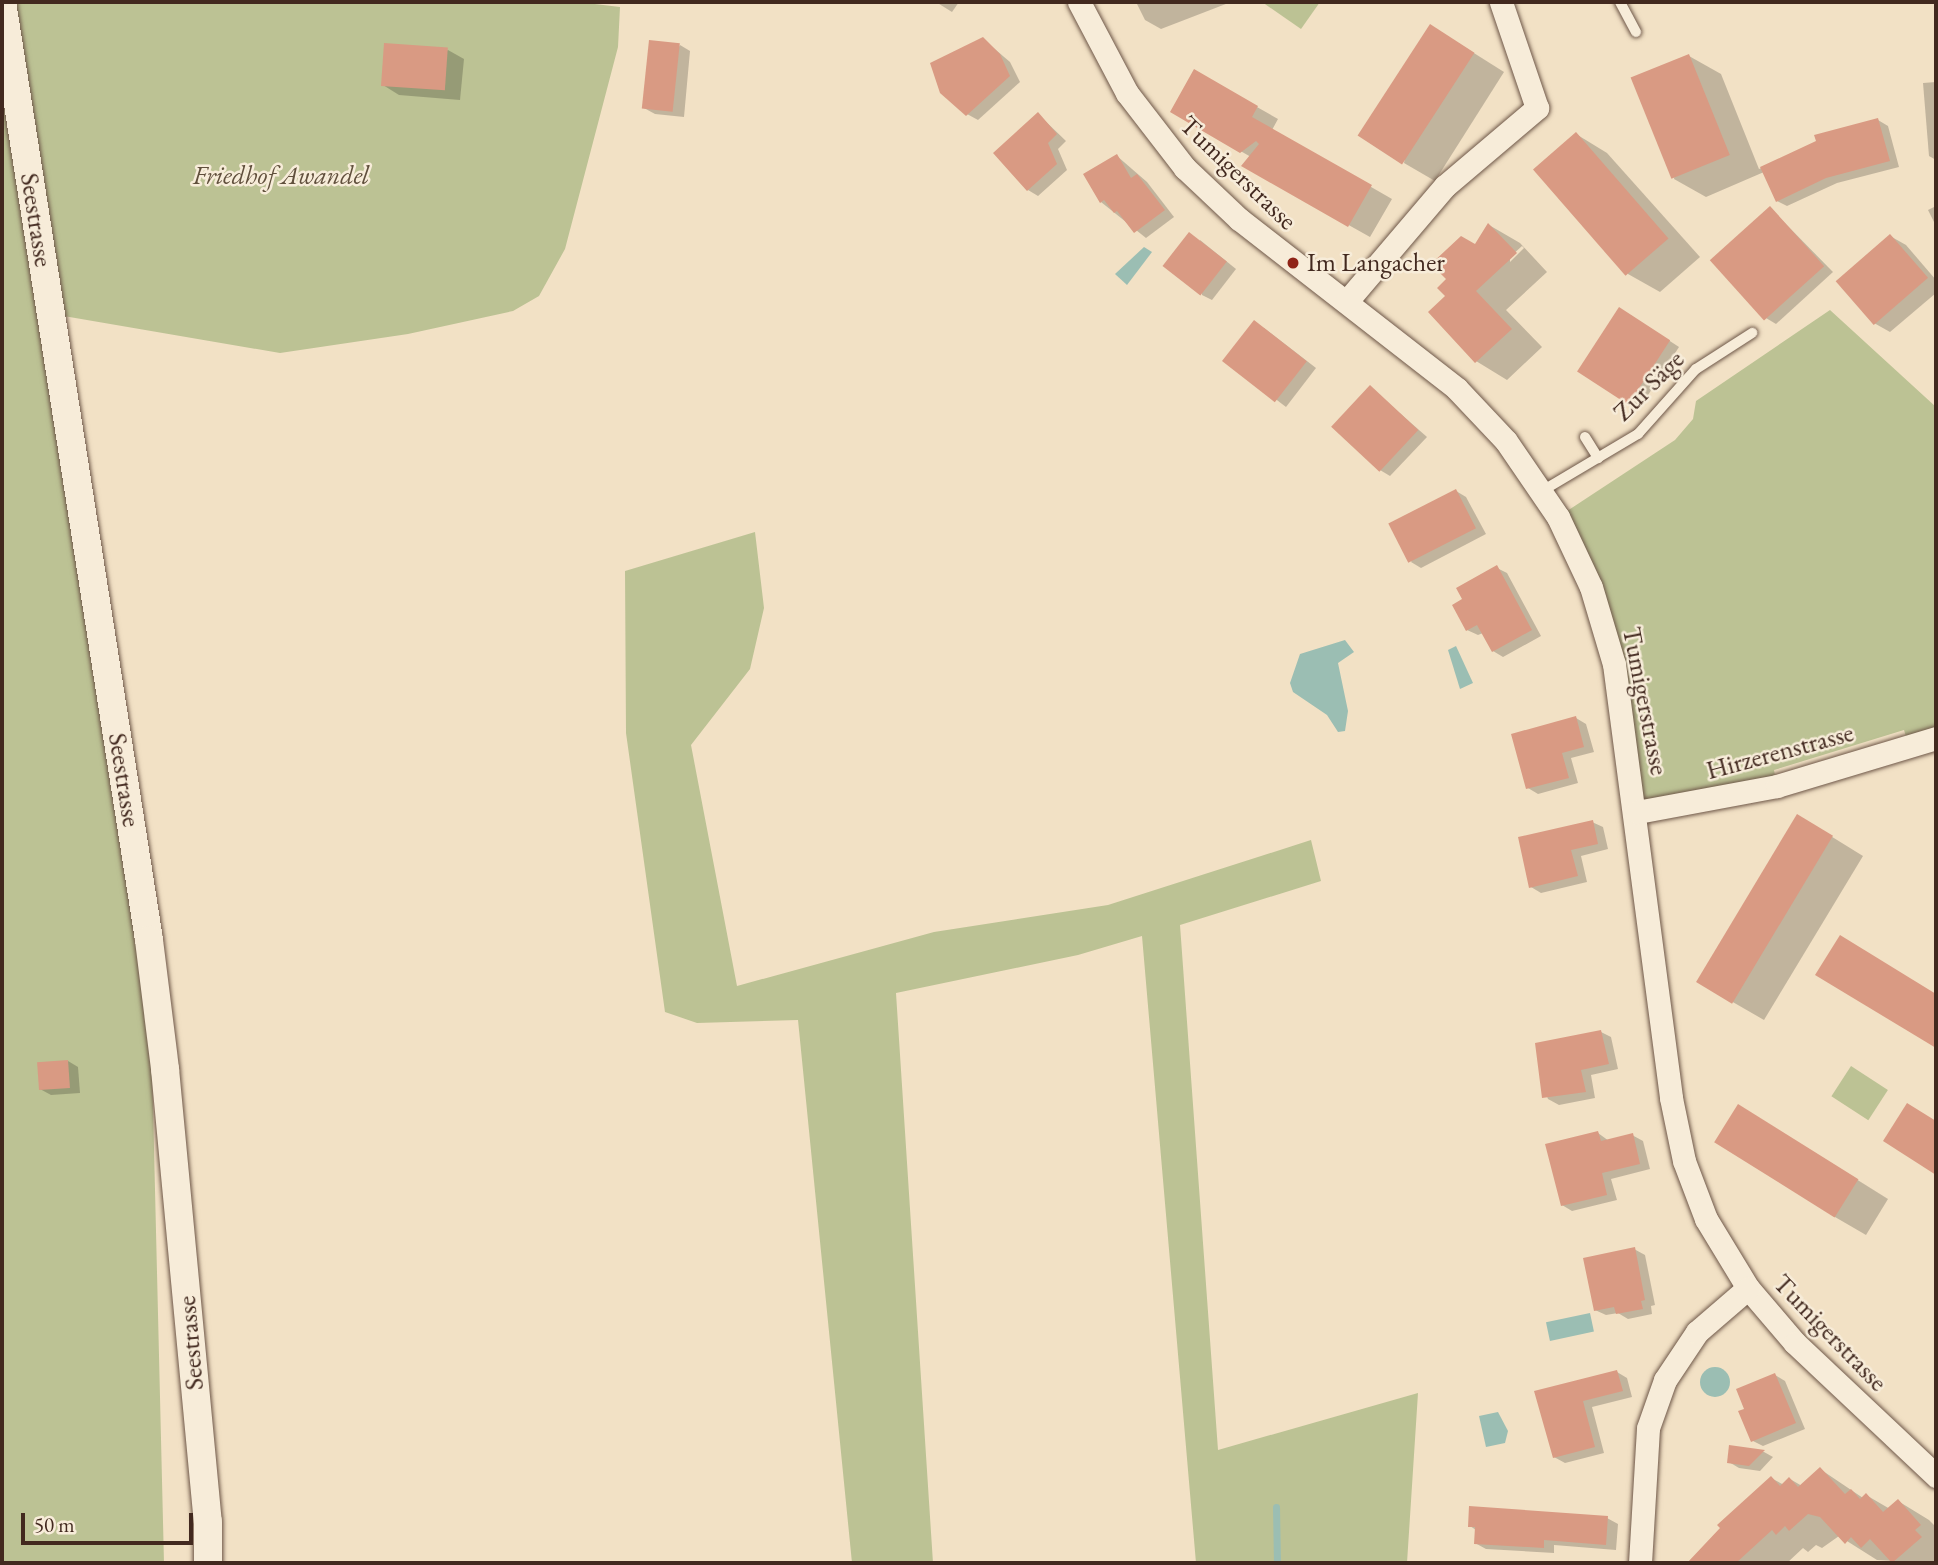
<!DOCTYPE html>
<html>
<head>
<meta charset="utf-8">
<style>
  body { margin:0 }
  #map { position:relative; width:1938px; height:1565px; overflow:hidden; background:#f2e1c5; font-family:"EB Garamond",serif }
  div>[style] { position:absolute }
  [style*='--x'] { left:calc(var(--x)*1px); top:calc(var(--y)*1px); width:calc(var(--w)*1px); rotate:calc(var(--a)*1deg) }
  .green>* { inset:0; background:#bcc294; transform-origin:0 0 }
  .water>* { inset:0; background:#9bbeb3; transform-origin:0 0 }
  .round { border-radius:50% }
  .shadow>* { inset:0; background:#0003 }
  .stream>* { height:7px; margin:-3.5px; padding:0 3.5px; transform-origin:3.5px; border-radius:3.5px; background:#9bbeb3 }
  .building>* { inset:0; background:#d99a83; transform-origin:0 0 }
  .roads { filter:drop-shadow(0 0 2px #6e5748) drop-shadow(0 0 2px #6e5748) }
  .service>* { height:10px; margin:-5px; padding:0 5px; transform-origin:5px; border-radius:5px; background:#f7ecd9 }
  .minor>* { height:23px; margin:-11.5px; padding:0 11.5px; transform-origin:11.5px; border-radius:11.5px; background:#f7ecd9 }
  .tertiary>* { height:28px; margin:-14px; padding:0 14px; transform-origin:14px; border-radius:14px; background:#f7ecd9 }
  .dots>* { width:19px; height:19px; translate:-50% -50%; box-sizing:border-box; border:4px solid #f7ecd9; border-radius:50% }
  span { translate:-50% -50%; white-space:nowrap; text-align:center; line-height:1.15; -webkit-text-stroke:5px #f7ecd9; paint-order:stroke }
  .street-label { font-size:26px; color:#42291f }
  .park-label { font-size:26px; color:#604f3c; font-style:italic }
  .poi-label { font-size:26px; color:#42291f }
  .left { translate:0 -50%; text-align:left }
  .frame { position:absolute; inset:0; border:4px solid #42291f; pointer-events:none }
  .scale { position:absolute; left:21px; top:1513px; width:172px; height:32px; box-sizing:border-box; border:4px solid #42291f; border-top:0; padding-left:9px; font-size:21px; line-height:24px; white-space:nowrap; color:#42291f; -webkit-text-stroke:5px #f7ecd9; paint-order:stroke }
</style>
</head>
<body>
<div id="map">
  <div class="green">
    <i style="clip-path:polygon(2px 2px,578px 2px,620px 7px,618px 47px,565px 249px,539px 296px,513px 311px,408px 334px,280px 353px,52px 314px,149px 940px,164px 1563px,2px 1563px)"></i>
    <i style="clip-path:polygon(1262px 2px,1320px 2px,1301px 29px)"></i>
    <i style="clip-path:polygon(1830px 310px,1936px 407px,1936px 738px,1909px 746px,1904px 730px,1774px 770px,1777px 786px,1637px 812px,1614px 664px,1558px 517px,1675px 440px,1693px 419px,1696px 401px)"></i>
    <i style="clip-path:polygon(755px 532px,764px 608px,750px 669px,691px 745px,737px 986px,934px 932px,1108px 905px,1311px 840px,1321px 881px,1180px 925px,1218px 1450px,1418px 1393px,1407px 1563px,1196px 1563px,1142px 936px,1078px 955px,896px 993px,933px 1563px,852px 1563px,798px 1020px,697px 1023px,665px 1012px,626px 733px,625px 571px)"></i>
    <i style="left:1851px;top:1066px;width:44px;height:36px;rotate:33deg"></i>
  </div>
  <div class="water">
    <i style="clip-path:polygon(1144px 247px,1152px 252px,1127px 285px,1115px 274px)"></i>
    <i style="clip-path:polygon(1345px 640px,1354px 652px,1338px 663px,1348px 711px,1345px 731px,1338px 732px,1327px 715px,1293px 692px,1290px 683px,1300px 654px)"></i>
    <i style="clip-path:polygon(1456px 646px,1473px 683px,1460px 689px,1448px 650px)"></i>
    <i style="left:1590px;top:1313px;width:19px;height:45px;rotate:78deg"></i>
    <i class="round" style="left:1700px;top:1367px;width:30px;height:30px"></i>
    <i style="clip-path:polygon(1498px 1412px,1508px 1431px,1505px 1443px,1486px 1447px,1479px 1416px)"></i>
  </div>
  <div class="shadow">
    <i style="clip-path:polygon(936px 2px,959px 2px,952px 12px)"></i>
    <i style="clip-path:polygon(1136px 2px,1231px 2px,1161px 29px,1145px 20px)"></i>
    <i style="clip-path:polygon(1431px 26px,1504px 72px,1435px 181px,1404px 163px)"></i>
    <i style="clip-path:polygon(983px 39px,1010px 62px,1020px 82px,978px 120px,967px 114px)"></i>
    <i style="clip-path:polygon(680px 45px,690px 51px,684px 117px,655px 114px,644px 108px)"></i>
    <i style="clip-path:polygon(448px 50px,464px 59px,460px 100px,399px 95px,383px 85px)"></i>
    <i style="clip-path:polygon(1689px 56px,1721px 74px,1759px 169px,1878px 120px,1888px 126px,1899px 167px,1837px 183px,1787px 206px,1777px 201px,1764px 172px,1706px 197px,1674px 179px)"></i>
    <i style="clip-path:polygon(1195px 72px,1278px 119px,1272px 130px,1392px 199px,1370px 237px,1243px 166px,1251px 157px,1172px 112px)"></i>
    <i style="clip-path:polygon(1936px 82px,1936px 160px,1929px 156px,1923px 83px)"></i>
    <i style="clip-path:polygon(1038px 114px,1066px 141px,1058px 149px,1067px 170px,1038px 196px,1028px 190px)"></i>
    <i style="clip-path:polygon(1576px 134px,1607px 153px,1700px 257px,1660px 292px,1628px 274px)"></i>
    <i style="clip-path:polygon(1117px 156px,1147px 182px,1174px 217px,1146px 238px,1101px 202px)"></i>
    <i style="clip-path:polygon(1936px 206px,1936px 226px,1928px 210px)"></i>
    <i style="clip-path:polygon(1771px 209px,1833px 272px,1776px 324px,1766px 318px)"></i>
    <i style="clip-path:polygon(evenodd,1489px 225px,1520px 243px,1547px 272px,1506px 310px,1542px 347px,1507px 380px,1476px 361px,1447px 296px,1489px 225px,1522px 246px,1524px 248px,1510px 262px,1510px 257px,1522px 246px)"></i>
    <i style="clip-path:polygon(1890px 236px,1906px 245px,1936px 280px,1936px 293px,1890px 332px,1874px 323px)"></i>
    <i style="clip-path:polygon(1200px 240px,1236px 269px,1212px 300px,1202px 295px)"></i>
    <i style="clip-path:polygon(1630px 315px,1679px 347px,1639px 409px,1629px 403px)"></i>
    <i style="clip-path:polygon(1264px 328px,1316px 368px,1286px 407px,1224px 360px)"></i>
    <i style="clip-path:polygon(1370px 387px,1427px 437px,1390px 476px,1380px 470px)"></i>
    <i style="clip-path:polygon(1456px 491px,1466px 497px,1486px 534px,1421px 568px,1411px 562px)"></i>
    <i style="clip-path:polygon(1497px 568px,1507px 573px,1541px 636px,1503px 657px,1493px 651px,1483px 633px,1478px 635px,1467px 630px,1465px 600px)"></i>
    <i style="clip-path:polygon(1576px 718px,1586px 724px,1594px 752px,1571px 758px,1578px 783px,1538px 794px,1528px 788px)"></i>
    <i style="clip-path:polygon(1592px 822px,1603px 827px,1608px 849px,1581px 856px,1587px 882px,1541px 893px,1531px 887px)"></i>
    <i style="clip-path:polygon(1829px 835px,1863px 856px,1764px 1020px,1698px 982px)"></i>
    <i style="clip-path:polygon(1601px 1032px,1611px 1037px,1618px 1069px,1591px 1075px,1595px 1098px,1559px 1105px,1548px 1099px,1541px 1081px)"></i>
    <i style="clip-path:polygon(68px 1061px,78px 1067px,80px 1093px,51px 1095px,40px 1089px)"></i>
    <i style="clip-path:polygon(1739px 1106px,1888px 1199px,1866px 1235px,1835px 1217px)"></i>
    <i style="clip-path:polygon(1598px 1133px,1609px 1141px,1632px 1135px,1643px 1141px,1650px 1169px,1611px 1179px,1617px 1200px,1572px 1211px,1562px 1205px)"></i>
    <i style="clip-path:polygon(1634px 1249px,1645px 1255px,1655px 1305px,1651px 1306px,1652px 1314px,1628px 1319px,1618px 1313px,1606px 1315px,1595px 1310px)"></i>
    <i style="clip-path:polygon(1617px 1372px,1627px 1378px,1632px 1397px,1592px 1407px,1604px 1453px,1565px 1463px,1554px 1457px,1536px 1392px)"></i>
    <i style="clip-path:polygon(1775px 1375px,1785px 1381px,1805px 1429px,1763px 1446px,1753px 1441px,1746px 1410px)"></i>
    <i style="clip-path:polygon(1731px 1447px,1764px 1452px,1773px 1457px,1760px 1471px,1739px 1468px,1729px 1462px)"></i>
    <i style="clip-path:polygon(1820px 1469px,1863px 1498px,1866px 1495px,1890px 1509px,1898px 1501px,1929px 1520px,1936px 1527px,1936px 1563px,1877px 1560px,1839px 1536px,1822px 1548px,1816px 1545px,1808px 1552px,1803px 1548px,1787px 1563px,1690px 1563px,1771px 1478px,1784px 1485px,1790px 1479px,1802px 1486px)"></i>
    <i style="clip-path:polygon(1607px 1518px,1618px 1524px,1616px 1550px,1554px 1545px,1554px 1553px,1486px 1549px,1475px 1543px,1476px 1530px,1470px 1526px)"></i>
  </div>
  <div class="stream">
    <i style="--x:1276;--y:1507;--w:56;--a:89"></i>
  </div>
  <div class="building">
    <i style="left:1430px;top:24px;width:53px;height:133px;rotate:33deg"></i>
    <i style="clip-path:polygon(983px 37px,1000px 54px,1010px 76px,966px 116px,940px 93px,930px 63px)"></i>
    <i style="left:649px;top:40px;width:31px;height:69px;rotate:6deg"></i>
    <i style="left:384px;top:43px;width:64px;height:43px;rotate:4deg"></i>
    <i style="left:1689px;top:54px;width:109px;height:63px;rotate:68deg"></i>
    <i style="clip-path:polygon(1194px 69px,1258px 106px,1252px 117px,1372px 185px,1348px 227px,1241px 166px,1259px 144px,1256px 141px,1240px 153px,1170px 112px)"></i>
    <i style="clip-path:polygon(1038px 112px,1057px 134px,1048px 143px,1057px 164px,1027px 191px,993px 153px)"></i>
    <i style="clip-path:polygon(1878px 118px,1890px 161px,1826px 178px,1776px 202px,1760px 167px,1816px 141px,1814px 135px)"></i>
    <i style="left:1576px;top:132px;width:141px;height:57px;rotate:49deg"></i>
    <i style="clip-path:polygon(1117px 154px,1131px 178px,1137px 174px,1165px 210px,1134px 233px,1117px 211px,1114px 213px,1104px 200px,1100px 203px,1083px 174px)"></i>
    <i style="left:1770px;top:206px;width:81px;height:81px;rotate:48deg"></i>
    <i style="clip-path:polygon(1488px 223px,1517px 253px,1476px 291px,1512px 329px,1475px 363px,1428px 312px,1445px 296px,1437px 288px,1446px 279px,1431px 264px,1461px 236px,1475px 244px)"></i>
    <i style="left:1189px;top:232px;width:48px;height:43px;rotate:38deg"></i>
    <i style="left:1890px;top:234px;width:58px;height:72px;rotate:49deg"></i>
    <i style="left:1619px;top:307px;width:61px;height:77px;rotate:33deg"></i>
    <i style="left:1254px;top:320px;width:67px;height:52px;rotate:38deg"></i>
    <i style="left:1370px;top:385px;width:66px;height:57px;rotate:43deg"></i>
    <i style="left:1456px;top:489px;width:44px;height:76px;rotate:63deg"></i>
    <i style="clip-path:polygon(1497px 565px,1532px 630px,1492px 652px,1477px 625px,1466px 631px,1452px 605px,1462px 599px,1456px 588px)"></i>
    <i style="clip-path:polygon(1576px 716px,1584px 747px,1562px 753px,1569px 778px,1526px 789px,1511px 734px)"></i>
    <i style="left:1797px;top:814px;width:42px;height:196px;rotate:31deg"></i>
    <i style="clip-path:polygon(1593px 820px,1598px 844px,1571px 850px,1578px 876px,1529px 888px,1518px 837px)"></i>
    <i style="clip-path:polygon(1840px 935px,1936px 994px,1936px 1048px,1815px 975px)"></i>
    <i style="clip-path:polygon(1601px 1030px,1609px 1064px,1581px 1070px,1586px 1092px,1542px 1098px,1535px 1043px)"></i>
    <i style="left:68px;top:1060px;width:28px;height:31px;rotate:86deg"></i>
    <i style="clip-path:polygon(1907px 1103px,1936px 1121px,1936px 1175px,1883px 1141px)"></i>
    <i style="left:1738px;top:1104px;width:142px;height:45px;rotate:32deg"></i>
    <i style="clip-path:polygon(1598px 1131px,1601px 1141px,1633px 1133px,1640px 1164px,1602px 1173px,1607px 1195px,1561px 1206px,1545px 1144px)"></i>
    <i style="clip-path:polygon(1635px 1247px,1645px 1300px,1641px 1301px,1643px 1309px,1616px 1314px,1614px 1307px,1594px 1311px,1583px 1258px)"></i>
    <i style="clip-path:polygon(1617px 1370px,1623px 1391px,1583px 1401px,1595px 1447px,1553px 1458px,1534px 1391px)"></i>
    <i style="clip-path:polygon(1775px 1373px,1796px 1423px,1751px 1442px,1738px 1411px,1744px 1409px,1736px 1389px)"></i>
    <i style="clip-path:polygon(1729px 1445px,1765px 1450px,1749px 1466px,1727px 1463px)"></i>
    <i style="clip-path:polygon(1820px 1467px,1845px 1494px,1851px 1489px,1860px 1499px,1866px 1493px,1883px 1512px,1898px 1499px,1921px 1525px,1915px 1530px,1922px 1537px,1892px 1563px,1870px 1539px,1861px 1548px,1851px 1537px,1845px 1544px,1820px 1517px,1808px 1514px,1789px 1531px,1785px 1526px,1776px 1535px,1772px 1530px,1736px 1563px,1687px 1563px,1720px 1528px,1717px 1525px,1771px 1476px,1780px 1486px,1789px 1477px,1798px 1487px)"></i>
    <i style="clip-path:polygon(1469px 1506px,1608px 1516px,1606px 1545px,1544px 1540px,1544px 1548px,1474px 1544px,1475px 1527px,1468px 1527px)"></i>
  </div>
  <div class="roads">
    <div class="service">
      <i style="--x:1620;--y:2;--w:34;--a:62"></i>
      <i style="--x:1585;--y:437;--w:25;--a:58"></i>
      <i style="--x:1542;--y:491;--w:112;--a:-30.7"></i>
      <i style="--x:1638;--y:434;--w:87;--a:-48.3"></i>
      <i style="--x:1696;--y:369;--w:67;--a:-32.7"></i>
    </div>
    <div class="minor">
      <i style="--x:1079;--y:2;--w:103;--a:62.2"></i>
      <i style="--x:1127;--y:93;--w:95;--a:52.3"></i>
      <i style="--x:1185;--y:168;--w:74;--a:43.4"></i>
      <i style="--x:1239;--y:219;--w:276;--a:37.9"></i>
      <i style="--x:1457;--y:389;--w:71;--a:46.7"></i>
      <i style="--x:1506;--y:441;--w:92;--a:55.6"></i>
      <i style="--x:1558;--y:517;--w:77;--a:64.8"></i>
      <i style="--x:1591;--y:587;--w:80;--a:73.4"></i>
      <i style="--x:1614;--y:664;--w:438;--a:82.5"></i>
      <i style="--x:1671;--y:1098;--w:64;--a:78.3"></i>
      <i style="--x:1684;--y:1161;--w:62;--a:69.2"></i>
      <i style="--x:1706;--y:1219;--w:81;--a:58.7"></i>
      <i style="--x:1748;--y:1288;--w:72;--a:49.5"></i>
      <i style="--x:1795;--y:1343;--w:194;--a:43.3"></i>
      <i style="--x:1347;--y:301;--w:151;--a:-49.6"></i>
      <i style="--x:1445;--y:186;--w:121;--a:-40.3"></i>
      <i style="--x:1537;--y:108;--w:112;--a:-108.8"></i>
      <i style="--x:1637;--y:812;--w:142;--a:-10.5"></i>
      <i style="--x:1777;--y:786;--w:166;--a:-16.8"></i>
      <i style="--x:1640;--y:1563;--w:135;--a:-86.6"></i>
      <i style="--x:1648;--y:1428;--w:51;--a:-70.5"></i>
      <i style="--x:1665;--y:1380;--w:58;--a:-56.3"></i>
      <i style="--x:1697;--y:1332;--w:67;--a:-40.8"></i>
    </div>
    <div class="tertiary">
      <i style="--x:2;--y:2;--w:949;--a:81.09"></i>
      <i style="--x:149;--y:940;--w:130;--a:82.9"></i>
      <i style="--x:165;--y:1069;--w:455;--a:84.6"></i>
      <i style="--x:208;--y:1522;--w:41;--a:90"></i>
    </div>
  </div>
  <div class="dots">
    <i style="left:1293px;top:263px;background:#8f2418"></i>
  </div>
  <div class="street-label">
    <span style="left:1238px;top:173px;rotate:44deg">Tumigerstrasse</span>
    <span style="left:36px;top:220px;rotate:81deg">Seestrasse</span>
    <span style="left:1649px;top:386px;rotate:-45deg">Zur Säge</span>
    <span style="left:1645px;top:701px;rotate:79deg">Tumigerstrasse</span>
    <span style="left:1780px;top:752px;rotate:-15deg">Hirzerenstrasse</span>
    <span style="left:124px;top:780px;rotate:81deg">Seestrasse</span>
    <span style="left:1830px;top:1333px;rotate:46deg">Tumigerstrasse</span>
    <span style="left:191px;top:1343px;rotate:-95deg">Seestrasse</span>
  </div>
  <div class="park-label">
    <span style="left:281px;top:176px">Friedhof Awandel</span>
  </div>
  <div class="poi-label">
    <span class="left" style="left:1307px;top:263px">Im Langacher</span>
  </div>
  <div class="frame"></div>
  <div class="scale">50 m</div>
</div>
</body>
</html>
